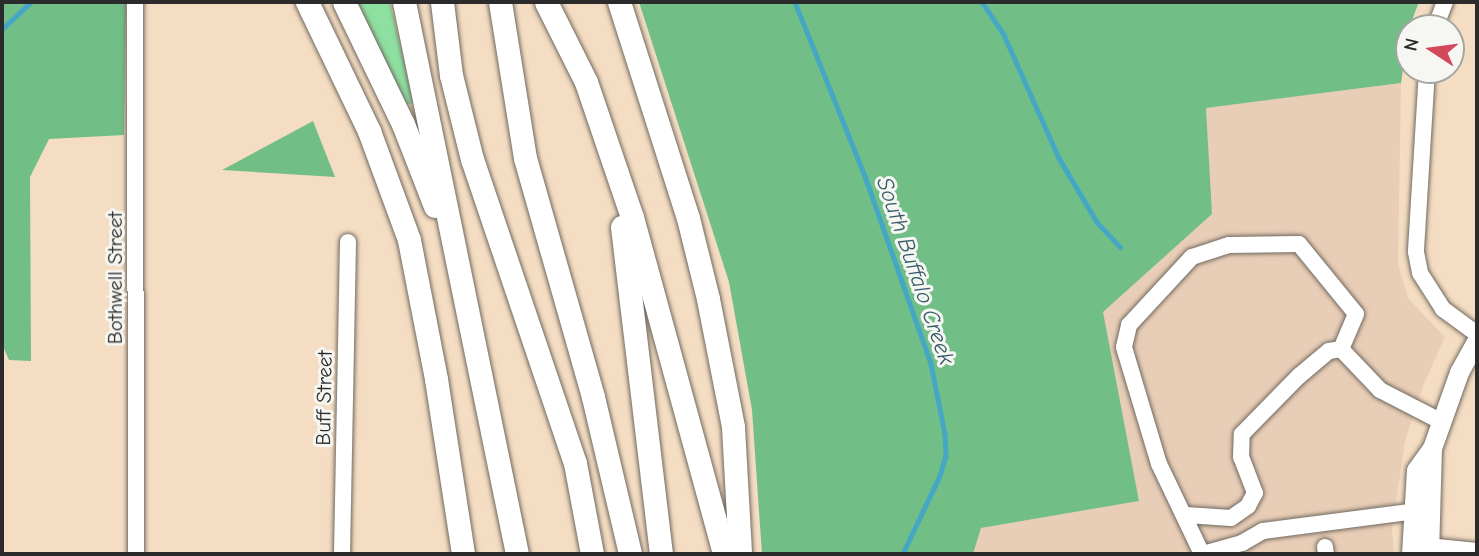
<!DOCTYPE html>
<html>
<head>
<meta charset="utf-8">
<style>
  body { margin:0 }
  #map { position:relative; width:1479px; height:556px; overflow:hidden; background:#f4ddc2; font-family:"Comic Neue",sans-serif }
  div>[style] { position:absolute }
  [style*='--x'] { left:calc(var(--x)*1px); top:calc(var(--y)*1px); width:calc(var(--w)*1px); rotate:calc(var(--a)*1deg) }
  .built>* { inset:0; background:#e9ceb7 }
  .green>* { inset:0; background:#8ee0a1 }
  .forest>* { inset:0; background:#72be87 }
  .stream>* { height:4.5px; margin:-2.25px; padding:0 2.25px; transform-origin:2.25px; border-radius:2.25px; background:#44a8c4 }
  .roads { filter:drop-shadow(0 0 2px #716960) drop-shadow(0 0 2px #716960) }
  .minor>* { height:16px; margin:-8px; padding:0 8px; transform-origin:8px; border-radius:8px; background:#fff }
  .major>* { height:19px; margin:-9.5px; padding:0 9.5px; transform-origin:9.5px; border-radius:9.5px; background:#fff }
  .highway>* { height:23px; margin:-11.5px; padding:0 11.5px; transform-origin:11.5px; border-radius:11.5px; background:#fff }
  span { translate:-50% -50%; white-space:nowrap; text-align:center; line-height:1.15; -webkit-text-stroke:6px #f6f6f2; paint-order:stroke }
  .street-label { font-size:21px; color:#2b2b2b }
  .water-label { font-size:23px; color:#355d68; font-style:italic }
  .frame { position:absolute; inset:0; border:4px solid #2b2b2b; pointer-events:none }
  .north { position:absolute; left:1395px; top:14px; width:70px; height:70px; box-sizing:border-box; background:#f6f6f2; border:2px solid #a5a5a2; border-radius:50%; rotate:283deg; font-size:19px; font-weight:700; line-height:28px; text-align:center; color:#2b2b2b }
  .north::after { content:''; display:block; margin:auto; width:24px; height:32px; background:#d1495b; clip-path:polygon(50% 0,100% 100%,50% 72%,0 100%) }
</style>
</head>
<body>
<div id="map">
  <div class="built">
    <i style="clip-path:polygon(1401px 83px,1398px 264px,1408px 298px,1445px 337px,1423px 386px,1405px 441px,1392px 528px,1394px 554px,973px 554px,980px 528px,1139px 501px,1102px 312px,1211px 214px,1206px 108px)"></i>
  </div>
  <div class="green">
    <i style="clip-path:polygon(355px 2px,390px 2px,414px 103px,405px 105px)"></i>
  </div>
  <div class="forest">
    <i style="clip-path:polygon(2px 2px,126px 2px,124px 135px,49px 139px,30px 177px,31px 361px,9px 360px,2px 344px)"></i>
    <i style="clip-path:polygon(639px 2px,1419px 2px,1409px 28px,1401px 83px,1206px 108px,1212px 214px,1103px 312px,1139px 501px,981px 528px,973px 554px,762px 554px,752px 410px,729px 282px)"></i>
    <i style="clip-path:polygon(313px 121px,335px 177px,222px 170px)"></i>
  </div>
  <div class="stream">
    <i style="--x:795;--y:2;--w:191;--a:68.1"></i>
    <i style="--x:866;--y:179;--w:196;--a:70.6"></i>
    <i style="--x:931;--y:364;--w:71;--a:78.7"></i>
    <i style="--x:945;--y:434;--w:22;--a:87"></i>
    <i style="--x:946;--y:456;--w:21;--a:107"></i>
    <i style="--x:940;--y:476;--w:86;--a:115.4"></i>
    <i style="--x:982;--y:2;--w:40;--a:56"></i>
    <i style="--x:1004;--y:35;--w:135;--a:65.9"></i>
    <i style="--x:1059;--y:158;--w:74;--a:59.3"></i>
    <i style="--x:1097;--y:222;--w:34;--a:47"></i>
    <i style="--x:2;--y:29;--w:40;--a:-43"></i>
  </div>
  <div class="roads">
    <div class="minor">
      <i style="--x:135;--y:2;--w:552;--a:89.9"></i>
      <i style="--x:1435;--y:28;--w:28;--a:-69"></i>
      <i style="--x:1427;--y:70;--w:182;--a:93.5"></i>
      <i style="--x:1416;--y:252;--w:21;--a:79"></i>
      <i style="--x:1420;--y:273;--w:43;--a:57.4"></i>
      <i style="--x:1443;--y:309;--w:42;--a:36.3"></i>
      <i style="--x:1186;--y:515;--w:45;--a:3.8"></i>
      <i style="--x:1231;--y:518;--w:21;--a:-35"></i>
      <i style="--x:1248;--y:506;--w:15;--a:-62"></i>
      <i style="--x:1255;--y:493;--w:39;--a:-111"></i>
      <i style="--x:1241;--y:457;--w:23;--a:-88"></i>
      <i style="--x:1242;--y:434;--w:81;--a:-45.5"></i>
      <i style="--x:1299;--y:376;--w:39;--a:-40"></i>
      <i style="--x:1329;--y:351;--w:12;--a:-9"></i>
      <i style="--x:1427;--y:546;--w:50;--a:5.7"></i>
      <i style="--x:1325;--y:547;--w:7;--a:82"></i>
      <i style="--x:342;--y:554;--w:312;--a:-88.9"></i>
      <i style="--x:1202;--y:554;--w:100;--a:-115.5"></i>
      <i style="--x:1159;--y:464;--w:122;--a:-106.7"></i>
      <i style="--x:1124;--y:347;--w:23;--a:-77"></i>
      <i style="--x:1129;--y:325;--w:93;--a:-47.2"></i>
      <i style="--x:1192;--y:257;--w:39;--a:-18"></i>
      <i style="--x:1229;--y:245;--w:70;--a:-0.8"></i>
      <i style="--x:1299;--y:244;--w:90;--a:50.8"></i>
      <i style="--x:1356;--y:314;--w:38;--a:113"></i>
      <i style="--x:1341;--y:349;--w:57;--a:46.4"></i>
      <i style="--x:1380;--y:390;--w:68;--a:27.3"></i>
      <i style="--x:1203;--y:554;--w:41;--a:-15.8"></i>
      <i style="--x:1242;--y:543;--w:24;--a:-30"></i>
      <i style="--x:1263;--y:531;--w:148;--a:-7.4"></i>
    </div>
    <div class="major">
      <i style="--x:1411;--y:554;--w:84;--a:-86.6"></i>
      <i style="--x:1416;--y:470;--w:27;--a:-54"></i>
      <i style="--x:1432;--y:448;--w:81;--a:-70.4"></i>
      <i style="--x:1459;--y:372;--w:38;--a:-61"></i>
      <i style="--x:1429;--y:554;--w:106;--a:-88.4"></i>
    </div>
    <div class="highway">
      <i style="--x:307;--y:2;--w:143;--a:64.3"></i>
      <i style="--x:369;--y:131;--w:116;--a:69.8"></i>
      <i style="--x:409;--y:240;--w:142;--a:79"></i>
      <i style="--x:436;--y:379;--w:177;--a:81.2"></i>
      <i style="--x:344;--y:2;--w:136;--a:64.2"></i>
      <i style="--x:403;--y:124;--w:88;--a:68.7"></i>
      <i style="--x:404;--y:2;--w:563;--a:78.43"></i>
      <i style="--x:442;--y:2;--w:74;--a:83"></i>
      <i style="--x:451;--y:75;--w:87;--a:76"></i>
      <i style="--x:472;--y:159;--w:321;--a:71.3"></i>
      <i style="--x:575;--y:463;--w:93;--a:79.4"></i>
      <i style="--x:500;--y:2;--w:158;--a:80.9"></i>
      <i style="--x:525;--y:158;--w:248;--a:74.1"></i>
      <i style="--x:593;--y:397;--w:161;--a:76.7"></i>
      <i style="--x:546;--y:2;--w:89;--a:63.4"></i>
      <i style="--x:586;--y:82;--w:143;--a:71.2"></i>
      <i style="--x:632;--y:217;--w:349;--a:74.7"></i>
      <i style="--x:619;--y:2;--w:227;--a:72.3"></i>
      <i style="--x:688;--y:218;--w:83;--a:76.1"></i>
      <i style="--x:708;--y:299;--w:130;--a:78.9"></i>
      <i style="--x:733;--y:427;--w:127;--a:86.8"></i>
      <i style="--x:622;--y:227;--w:329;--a:83.2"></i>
    </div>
  </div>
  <div class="street-label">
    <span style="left:115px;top:278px;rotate:-90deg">Bothwell Street</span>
    <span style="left:324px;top:398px;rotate:-89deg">Buff Street</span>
  </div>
  <div class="water-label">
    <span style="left:915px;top:271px;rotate:71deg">South Buffalo Creek</span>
  </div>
  <div class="frame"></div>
  <div class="north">N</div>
</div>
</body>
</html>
